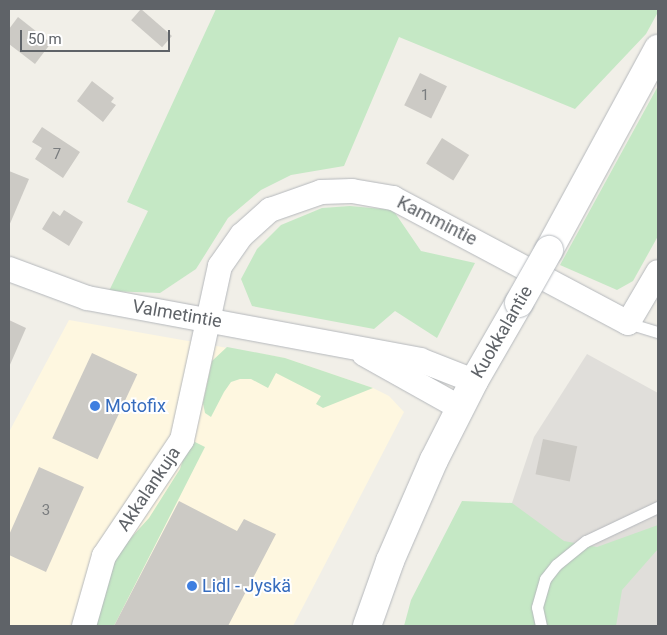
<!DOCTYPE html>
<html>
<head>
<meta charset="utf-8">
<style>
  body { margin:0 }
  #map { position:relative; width:667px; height:635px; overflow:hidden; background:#f1efe8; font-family:Roboto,sans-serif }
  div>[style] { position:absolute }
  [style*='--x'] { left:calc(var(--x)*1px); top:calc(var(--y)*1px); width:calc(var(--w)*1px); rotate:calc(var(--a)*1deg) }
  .commercial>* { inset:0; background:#fef7e0 }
  .industrial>* { inset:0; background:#e0deda }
  .green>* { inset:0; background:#c5e8c5 }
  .building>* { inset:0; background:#cccac5; transform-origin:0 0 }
  .roads { filter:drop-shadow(0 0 1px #b5b8bc) drop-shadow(0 0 1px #b5b8bc) }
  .service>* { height:11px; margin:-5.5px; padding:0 5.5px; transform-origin:5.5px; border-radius:5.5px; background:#fff }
  .minor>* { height:24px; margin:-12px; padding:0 12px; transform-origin:12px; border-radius:12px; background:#fff }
  .secondary>* { height:28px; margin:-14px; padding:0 14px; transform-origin:14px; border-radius:14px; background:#fff }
  .bridges { filter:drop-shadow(0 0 1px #b6babf) drop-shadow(0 0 1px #b6babf) }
  .secondary-bridge>* { height:28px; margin:-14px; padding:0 14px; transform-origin:14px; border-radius:14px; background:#fff }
  .dots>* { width:14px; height:14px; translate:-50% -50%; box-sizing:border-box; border:2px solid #fff; border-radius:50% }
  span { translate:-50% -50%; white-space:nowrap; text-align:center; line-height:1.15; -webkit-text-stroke:4px #fff; paint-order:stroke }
  .number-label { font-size:15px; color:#7a7d7f }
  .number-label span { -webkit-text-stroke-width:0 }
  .street-label { font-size:18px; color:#5f6368 }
  .shop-label { font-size:18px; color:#366cbe }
  .left { translate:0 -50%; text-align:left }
  .frame { position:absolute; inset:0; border:10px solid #5f6368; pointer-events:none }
  .scale { position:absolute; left:20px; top:30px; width:150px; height:22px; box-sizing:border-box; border:2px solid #5f6368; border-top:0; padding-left:6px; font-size:15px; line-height:18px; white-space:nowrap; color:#5f6368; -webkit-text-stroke:4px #fff; paint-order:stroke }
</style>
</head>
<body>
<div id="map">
  <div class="commercial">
    <i style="clip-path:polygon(69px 320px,285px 358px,373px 388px,389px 396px,404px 412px,293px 626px,9px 626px,9px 432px)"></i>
  </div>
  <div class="industrial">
    <i style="clip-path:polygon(587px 354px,658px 393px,658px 626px,471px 626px,534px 437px)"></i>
  </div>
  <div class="green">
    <i style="clip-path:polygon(216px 9px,658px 9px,658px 12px,646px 34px,575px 109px,399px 37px,344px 166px,291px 175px,261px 190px,228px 218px,196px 269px,160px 293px,109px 291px,148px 211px,127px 202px)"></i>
    <i style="clip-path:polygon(658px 86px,658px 236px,633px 281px,617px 290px,560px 265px)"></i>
    <i style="clip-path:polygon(350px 206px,393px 210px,421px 251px,475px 263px,437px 338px,395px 311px,374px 329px,252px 306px,241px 279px,257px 249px,281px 225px,322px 208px)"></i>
    <i style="clip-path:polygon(227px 347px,285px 358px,373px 388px,323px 408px,316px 404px,321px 396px,276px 373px,268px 388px,251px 379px,240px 379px,231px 382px,224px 392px,211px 417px,205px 413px,203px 403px,212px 361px)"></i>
    <i style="clip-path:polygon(195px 442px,205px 447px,114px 626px,95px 626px,109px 574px,119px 551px,149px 518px,180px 469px,187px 447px)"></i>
    <i style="clip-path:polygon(462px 501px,512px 503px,564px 541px,597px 547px,658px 525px,658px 549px,622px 590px,616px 626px,404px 626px,411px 600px)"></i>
  </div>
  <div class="building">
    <i style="left:141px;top:9px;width:41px;height:15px;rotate:41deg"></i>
    <i style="clip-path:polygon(18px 17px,51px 43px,35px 64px,9px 44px,9px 29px)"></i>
    <i style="left:420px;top:73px;width:30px;height:36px;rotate:26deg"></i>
    <i style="clip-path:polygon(92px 81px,114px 98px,111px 102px,116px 105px,103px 122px,77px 101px)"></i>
    <i style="clip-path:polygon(42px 127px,80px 152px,63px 178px,35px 159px,42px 148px,32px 142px)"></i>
    <i style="left:442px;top:138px;width:32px;height:30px;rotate:32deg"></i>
    <i style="clip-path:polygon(9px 171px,29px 179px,9px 226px)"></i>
    <i style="clip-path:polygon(64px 210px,83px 222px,69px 246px,42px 229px,53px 211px,60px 216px)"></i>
    <i style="clip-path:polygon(9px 320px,26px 328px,9px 367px)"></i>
    <i style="left:92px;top:353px;width:50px;height:94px;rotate:25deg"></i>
    <i style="left:543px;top:439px;width:35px;height:36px;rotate:12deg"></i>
    <i style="clip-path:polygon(39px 467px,84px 487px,46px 572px,9px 555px,9px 535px)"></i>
    <i style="clip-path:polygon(179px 501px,237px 531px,244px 519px,276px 534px,228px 626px,114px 626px)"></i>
  </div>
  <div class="roads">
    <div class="service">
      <i style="--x:628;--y:323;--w:31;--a:17"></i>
      <i style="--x:541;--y:626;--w:19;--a:-102"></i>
      <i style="--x:537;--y:607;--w:29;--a:-74"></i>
      <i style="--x:545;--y:579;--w:18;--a:-52"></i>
      <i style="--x:556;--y:565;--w:38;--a:-39"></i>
      <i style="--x:586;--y:541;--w:80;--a:-25.3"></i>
    </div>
    <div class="minor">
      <i style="--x:9;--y:269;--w:83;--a:20.4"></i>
      <i style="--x:87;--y:298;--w:339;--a:10.5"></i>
      <i style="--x:420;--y:360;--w:58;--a:21.3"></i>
      <i style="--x:364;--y:354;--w:109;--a:29.2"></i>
      <i style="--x:84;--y:626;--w:73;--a:-74.1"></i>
      <i style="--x:104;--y:556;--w:140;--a:-56.1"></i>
      <i style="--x:182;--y:440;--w:178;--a:-77.7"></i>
      <i style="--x:220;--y:266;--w:38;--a:-55"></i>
      <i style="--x:242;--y:235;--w:38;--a:-42"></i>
      <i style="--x:270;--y:210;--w:54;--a:-19.4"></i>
      <i style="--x:321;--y:192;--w:31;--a:-2"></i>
      <i style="--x:352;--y:191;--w:42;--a:9.7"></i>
      <i style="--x:393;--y:198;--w:266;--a:28"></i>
      <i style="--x:628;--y:323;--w:59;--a:-59.5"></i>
    </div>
    <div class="secondary">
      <i style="--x:549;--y:250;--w:229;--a:-61.5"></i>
      <i style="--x:367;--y:626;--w:69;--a:-70.5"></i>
      <i style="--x:390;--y:561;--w:110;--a:-66.5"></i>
      <i style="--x:434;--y:460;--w:89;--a:-63.1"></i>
      <i style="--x:474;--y:381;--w:90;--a:-60"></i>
    </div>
  </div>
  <div class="bridges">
    <div class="secondary-bridge">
      <i style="--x:519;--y:303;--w:61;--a:-60.5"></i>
    </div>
  </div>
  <div class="dots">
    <i style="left:95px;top:406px;background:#3f7fe0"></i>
    <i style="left:192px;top:586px;background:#3f7fe0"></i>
  </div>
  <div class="number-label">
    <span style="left:425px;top:96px">1</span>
    <span style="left:57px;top:155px">7</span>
    <span style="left:46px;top:511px">3</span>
  </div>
  <div class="street-label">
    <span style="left:437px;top:221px;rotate:27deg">Kammintie</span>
    <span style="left:177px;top:314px;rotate:10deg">Valmetintie</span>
    <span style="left:502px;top:332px;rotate:-60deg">Kuokkalantie</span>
    <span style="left:149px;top:489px;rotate:-56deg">Akkalankuja</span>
  </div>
  <div class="shop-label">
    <span class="left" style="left:105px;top:406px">Motofix</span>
    <span class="left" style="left:202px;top:586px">Lidl - Jyskä</span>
  </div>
  <div class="frame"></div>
  <div class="scale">50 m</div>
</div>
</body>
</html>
